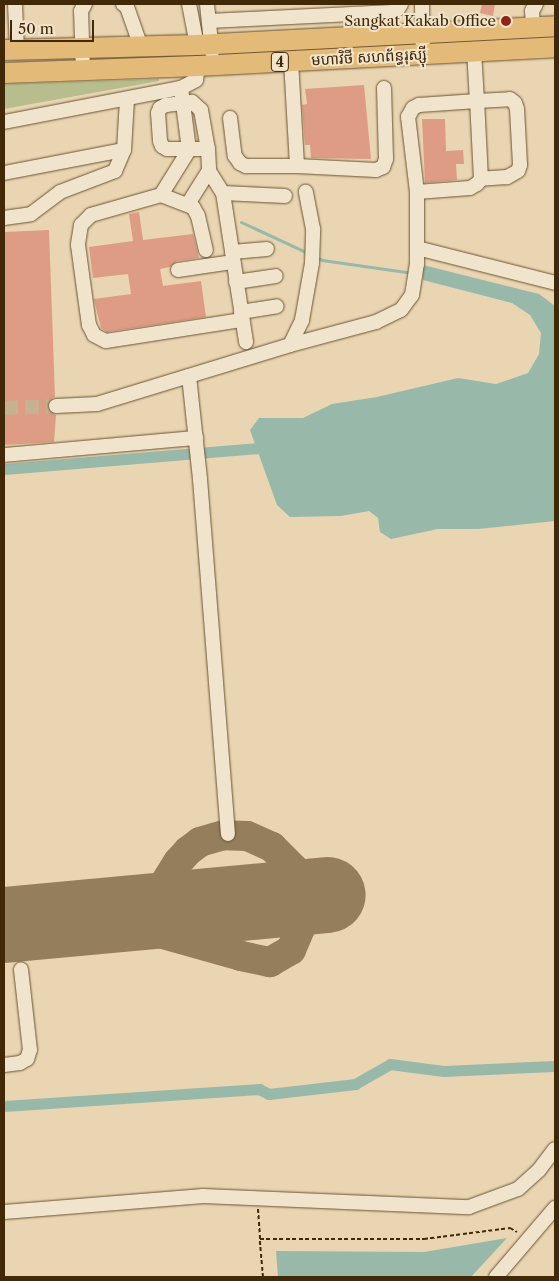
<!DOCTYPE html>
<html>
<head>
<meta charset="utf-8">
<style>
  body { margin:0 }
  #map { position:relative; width:559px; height:1281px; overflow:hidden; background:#e9d5b2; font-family:"Libre Caslon Text","Noto Sans Khmer",serif }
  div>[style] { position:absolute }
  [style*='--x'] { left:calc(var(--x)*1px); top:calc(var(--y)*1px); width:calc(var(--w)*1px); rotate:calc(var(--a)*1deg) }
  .green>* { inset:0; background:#b7bd8c }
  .water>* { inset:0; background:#98b9a9 }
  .stream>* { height:3px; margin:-1.5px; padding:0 1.5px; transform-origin:1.5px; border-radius:1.5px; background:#98b9a9 }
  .canal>* { height:11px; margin:-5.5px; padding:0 5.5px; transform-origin:5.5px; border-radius:5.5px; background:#98b9a9 }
  .taxiway>* { height:30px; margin:-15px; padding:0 15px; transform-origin:15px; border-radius:15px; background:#957e5c }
  .runway>* { height:76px; margin:-38px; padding:0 38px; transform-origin:38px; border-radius:38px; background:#957e5c }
  .building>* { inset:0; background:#dd9c83 }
  .minor-tunnel>* { height:14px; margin-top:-7px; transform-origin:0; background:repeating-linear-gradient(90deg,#c7b290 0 14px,transparent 0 21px) }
  .path>* { height:2px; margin-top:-1px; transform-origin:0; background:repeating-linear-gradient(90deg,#412806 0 4px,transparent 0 6.5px) }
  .roads { filter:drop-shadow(0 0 1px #6b5331) drop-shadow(0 0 1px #6b5331) }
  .minor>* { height:14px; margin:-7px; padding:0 7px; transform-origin:7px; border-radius:7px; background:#f1e4cd }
  .highway>* { height:20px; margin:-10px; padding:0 10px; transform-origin:10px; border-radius:10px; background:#e4ba79 }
  .dots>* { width:14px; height:14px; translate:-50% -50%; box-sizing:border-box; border:2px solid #f1e4cd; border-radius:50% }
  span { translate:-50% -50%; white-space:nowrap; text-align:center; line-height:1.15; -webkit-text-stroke:4px #f1e4cd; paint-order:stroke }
  .shield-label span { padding:1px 4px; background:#f1e4cd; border:1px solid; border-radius:4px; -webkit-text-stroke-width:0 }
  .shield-label { font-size:14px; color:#412806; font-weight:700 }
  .poi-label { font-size:15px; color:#412806 }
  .right { translate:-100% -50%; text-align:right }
  .street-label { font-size:15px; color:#412806 }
  .frame { position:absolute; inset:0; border:5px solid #412806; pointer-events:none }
  .scale { position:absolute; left:10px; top:20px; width:84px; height:22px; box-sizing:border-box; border:2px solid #412806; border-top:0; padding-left:6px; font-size:15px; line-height:18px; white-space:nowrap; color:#412806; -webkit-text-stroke:4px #f1e4cd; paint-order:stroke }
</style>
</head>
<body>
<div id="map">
  <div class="green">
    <i style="clip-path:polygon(159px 79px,159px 81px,4px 109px,4px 84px)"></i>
  </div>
  <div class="water">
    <i style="clip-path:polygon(423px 265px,539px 294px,555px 306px,555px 521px,478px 529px,438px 529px,391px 539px,380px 532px,378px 518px,369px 511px,341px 516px,290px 517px,277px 505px,250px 430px,259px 418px,303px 418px,332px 404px,377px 397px,458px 378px,496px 384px,528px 373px,539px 354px,541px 333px,530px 315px,512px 303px,423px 280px)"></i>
    <i style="clip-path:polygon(507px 1238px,471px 1277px,278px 1277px,276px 1251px,424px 1252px)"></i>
  </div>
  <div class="stream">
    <i style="--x:241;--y:222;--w:74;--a:24.8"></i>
    <i style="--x:316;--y:257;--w:7;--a:27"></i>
    <i style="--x:322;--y:260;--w:92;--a:8.1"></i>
  </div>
  <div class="canal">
    <i style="--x:4;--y:469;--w:254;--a:-4.7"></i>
    <i style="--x:4;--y:1106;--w:256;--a:-3.8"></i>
    <i style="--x:259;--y:1089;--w:11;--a:27"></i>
    <i style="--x:269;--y:1094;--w:87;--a:-6.6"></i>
    <i style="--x:355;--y:1084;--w:40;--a:-29.7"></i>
    <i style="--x:390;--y:1064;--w:54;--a:7.4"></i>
    <i style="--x:444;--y:1071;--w:111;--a:-2.6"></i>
  </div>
  <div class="taxiway">
    <i style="--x:99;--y:916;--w:148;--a:15.7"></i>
    <i style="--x:241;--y:956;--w:30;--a:12"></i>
    <i style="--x:270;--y:962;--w:24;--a:-30"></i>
    <i style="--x:291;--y:950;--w:25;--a:-67"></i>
    <i style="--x:301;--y:927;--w:29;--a:-86"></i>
    <i style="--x:303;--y:898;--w:20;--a:-101"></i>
    <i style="--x:299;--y:878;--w:10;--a:-119"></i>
    <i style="--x:294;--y:869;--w:31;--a:-135"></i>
    <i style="--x:272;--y:847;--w:27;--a:-156"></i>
    <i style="--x:247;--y:836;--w:23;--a:-178"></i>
    <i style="--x:224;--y:835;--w:25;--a:164"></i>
    <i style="--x:200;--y:842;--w:15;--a:143"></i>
    <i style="--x:188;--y:851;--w:15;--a:132"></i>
    <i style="--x:178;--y:862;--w:38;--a:122"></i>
    <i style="--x:158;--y:894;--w:51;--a:155.5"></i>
  </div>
  <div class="runway">
    <i style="--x:4;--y:925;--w:325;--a:-5.3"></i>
  </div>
  <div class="building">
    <i style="clip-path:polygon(482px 4px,495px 4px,493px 16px,480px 13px)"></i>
    <i style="clip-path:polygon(364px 85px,371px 159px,311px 158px,310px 145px,305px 145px,302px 105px,307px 104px,305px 89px)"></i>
    <i style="clip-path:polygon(422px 119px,445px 119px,446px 151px,463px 150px,464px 164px,456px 164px,457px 180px,425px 183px)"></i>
    <i style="clip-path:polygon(139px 212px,143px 240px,193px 234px,199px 258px,177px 261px,170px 267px,160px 269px,163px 286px,201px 281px,206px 317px,107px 332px,101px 328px,94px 299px,131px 294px,128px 274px,93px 278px,89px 247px,133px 241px,129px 214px)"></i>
    <i style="clip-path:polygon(49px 230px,55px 397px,51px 399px,47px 406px,49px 411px,56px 415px,54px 442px,4px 445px,4px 232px)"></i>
  </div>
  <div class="minor-tunnel">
    <i style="--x:4;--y:408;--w:52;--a:-2.2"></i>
  </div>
  <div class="path">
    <i style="--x:258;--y:1209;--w:30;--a:86"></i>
    <i style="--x:263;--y:1277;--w:38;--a:-95"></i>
    <i style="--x:260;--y:1239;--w:164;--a:0"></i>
    <i style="--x:424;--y:1239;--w:87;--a:-7.3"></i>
    <i style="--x:510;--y:1228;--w:8;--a:30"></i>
  </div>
  <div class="roads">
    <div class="minor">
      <i style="--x:15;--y:4;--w:46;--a:87.5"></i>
      <i style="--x:123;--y:4;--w:5;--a:37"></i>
      <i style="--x:127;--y:7;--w:42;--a:70.7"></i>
      <i style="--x:189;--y:4;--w:42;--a:79"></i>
      <i style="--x:207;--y:4;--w:48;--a:84.1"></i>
      <i style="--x:422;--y:4;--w:50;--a:88.9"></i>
      <i style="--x:209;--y:21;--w:184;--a:-2.8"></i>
      <i style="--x:393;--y:12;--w:6;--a:-31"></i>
      <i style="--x:398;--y:9;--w:6;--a:-59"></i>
      <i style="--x:533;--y:28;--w:17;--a:-93"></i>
      <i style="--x:532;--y:11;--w:8;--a:-60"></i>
      <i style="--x:291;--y:61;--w:105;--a:86.7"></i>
      <i style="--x:83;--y:70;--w:59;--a:-91.9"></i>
      <i style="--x:81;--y:11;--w:8;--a:-60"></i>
      <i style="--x:181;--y:88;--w:63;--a:82.6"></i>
      <i style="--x:189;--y:150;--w:53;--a:121.9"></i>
      <i style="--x:161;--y:195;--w:73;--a:164.1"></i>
      <i style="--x:91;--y:215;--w:14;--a:135"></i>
      <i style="--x:81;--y:225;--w:20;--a:99"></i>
      <i style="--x:78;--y:245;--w:81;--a:82.2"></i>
      <i style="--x:89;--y:325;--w:11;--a:63"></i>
      <i style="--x:94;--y:335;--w:13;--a:27"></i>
      <i style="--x:106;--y:341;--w:138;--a:-8.8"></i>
      <i style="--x:230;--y:118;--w:38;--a:83"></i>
      <i style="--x:235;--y:156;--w:9;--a:54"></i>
      <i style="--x:240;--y:163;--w:7;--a:27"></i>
      <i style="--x:246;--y:166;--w:51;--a:0"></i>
      <i style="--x:297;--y:166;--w:79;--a:2.9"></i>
      <i style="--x:376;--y:170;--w:8;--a:-23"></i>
      <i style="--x:383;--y:167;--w:9;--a:-69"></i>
      <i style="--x:386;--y:159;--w:71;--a:-91.6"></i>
      <i style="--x:4;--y:122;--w:180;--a:-10.9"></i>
      <i style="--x:181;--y:88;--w:17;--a:-28"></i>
      <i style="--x:196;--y:80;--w:14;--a:-82"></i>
      <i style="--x:208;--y:149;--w:41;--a:180"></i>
      <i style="--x:167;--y:149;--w:6;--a:-149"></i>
      <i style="--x:162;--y:146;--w:5;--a:-112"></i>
      <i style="--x:160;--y:141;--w:28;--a:-94"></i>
      <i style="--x:158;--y:113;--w:5;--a:-68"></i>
      <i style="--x:160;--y:108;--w:7;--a:-27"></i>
      <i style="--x:166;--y:105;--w:26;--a:-7"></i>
      <i style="--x:192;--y:102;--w:12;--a:42"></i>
      <i style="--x:201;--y:110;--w:40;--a:80"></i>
      <i style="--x:208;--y:149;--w:22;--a:87"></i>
      <i style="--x:209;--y:171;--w:26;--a:58"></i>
      <i style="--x:223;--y:193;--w:151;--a:81.2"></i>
      <i style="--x:4;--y:173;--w:122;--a:-10.9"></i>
      <i style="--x:417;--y:192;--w:53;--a:-4.3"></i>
      <i style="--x:470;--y:188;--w:8;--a:-30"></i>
      <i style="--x:477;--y:184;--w:6;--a:-51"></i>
      <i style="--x:481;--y:179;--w:78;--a:-92.9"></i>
      <i style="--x:477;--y:101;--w:33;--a:-3"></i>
      <i style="--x:510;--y:99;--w:6;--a:39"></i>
      <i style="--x:515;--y:103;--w:6;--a:72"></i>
      <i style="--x:517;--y:109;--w:56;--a:86.9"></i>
      <i style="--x:520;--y:165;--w:6;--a:108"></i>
      <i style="--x:518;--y:171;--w:13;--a:151"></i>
      <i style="--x:507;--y:177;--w:26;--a:176"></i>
      <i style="--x:223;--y:193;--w:62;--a:2.8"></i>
      <i style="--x:161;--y:195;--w:34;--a:21"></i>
      <i style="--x:193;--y:207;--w:10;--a:61"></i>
      <i style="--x:198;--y:216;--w:35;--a:77"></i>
      <i style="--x:188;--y:204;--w:39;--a:-58"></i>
      <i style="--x:4;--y:218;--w:27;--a:-8"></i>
      <i style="--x:31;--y:214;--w:36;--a:-37"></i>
      <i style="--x:60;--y:192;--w:59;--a:-20.9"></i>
      <i style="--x:115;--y:171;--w:23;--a:-67"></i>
      <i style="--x:124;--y:150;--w:51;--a:-86.6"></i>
      <i style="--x:417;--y:248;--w:142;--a:14.2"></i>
      <i style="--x:232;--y:252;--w:35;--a:-5"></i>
      <i style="--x:178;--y:270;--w:56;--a:-8.3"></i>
      <i style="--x:236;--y:282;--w:40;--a:-8.5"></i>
      <i style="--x:241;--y:312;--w:36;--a:-9"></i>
      <i style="--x:290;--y:345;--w:28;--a:-64"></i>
      <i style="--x:302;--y:320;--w:58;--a:-80"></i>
      <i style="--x:312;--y:263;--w:34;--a:-88"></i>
      <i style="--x:313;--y:229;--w:38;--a:-101"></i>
      <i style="--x:189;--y:376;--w:104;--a:83.9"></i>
      <i style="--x:200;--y:479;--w:356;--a:85.5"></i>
      <i style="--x:56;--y:406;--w:41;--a:-2.8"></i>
      <i style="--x:97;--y:404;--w:202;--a:-17"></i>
      <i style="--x:290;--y:345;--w:89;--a:-15"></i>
      <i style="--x:376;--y:322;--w:28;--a:-26"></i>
      <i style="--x:401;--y:310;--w:19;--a:-54"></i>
      <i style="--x:412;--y:295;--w:31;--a:-81"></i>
      <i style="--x:417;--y:264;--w:72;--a:-90"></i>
      <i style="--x:417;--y:192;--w:76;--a:-96.8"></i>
      <i style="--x:408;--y:117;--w:10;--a:-61"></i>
      <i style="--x:413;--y:108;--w:7;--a:-27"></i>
      <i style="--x:419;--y:105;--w:58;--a:-3.9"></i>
      <i style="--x:477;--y:101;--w:51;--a:-93.4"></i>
      <i style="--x:4;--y:455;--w:193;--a:-5.1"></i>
      <i style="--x:4;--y:1065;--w:16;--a:-7"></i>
      <i style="--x:20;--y:1063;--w:8;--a:-30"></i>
      <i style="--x:27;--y:1059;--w:9;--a:-72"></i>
      <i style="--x:30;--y:1050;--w:81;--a:-96.4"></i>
      <i style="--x:4;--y:1212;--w:200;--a:-4.6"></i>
      <i style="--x:203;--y:1196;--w:266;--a:2.4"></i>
      <i style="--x:469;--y:1207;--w:52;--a:-20.2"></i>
      <i style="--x:518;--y:1189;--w:28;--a:-42"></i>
      <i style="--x:539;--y:1170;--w:26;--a:-53"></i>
      <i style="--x:496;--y:1277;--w:91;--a:-49.5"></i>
    </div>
    <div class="highway">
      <i style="--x:4;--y:50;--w:193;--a:-1.5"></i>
      <i style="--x:197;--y:45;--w:359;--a:-3"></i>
      <i style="--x:4;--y:73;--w:194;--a:-2.1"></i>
      <i style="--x:198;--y:66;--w:358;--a:-3"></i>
    </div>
  </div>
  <div class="dots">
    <i style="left:506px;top:21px;background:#8f2418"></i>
  </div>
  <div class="shield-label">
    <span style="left:280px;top:62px">4</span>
  </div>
  <div class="poi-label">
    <span class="right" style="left:496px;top:21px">Sangkat Kakab Office</span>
  </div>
  <div class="street-label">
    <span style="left:369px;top:57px;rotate:-3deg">មហាវិថី សហព័ន្ធរុស្ស៊ី</span>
  </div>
  <div class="frame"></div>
  <div class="scale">50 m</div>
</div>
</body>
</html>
